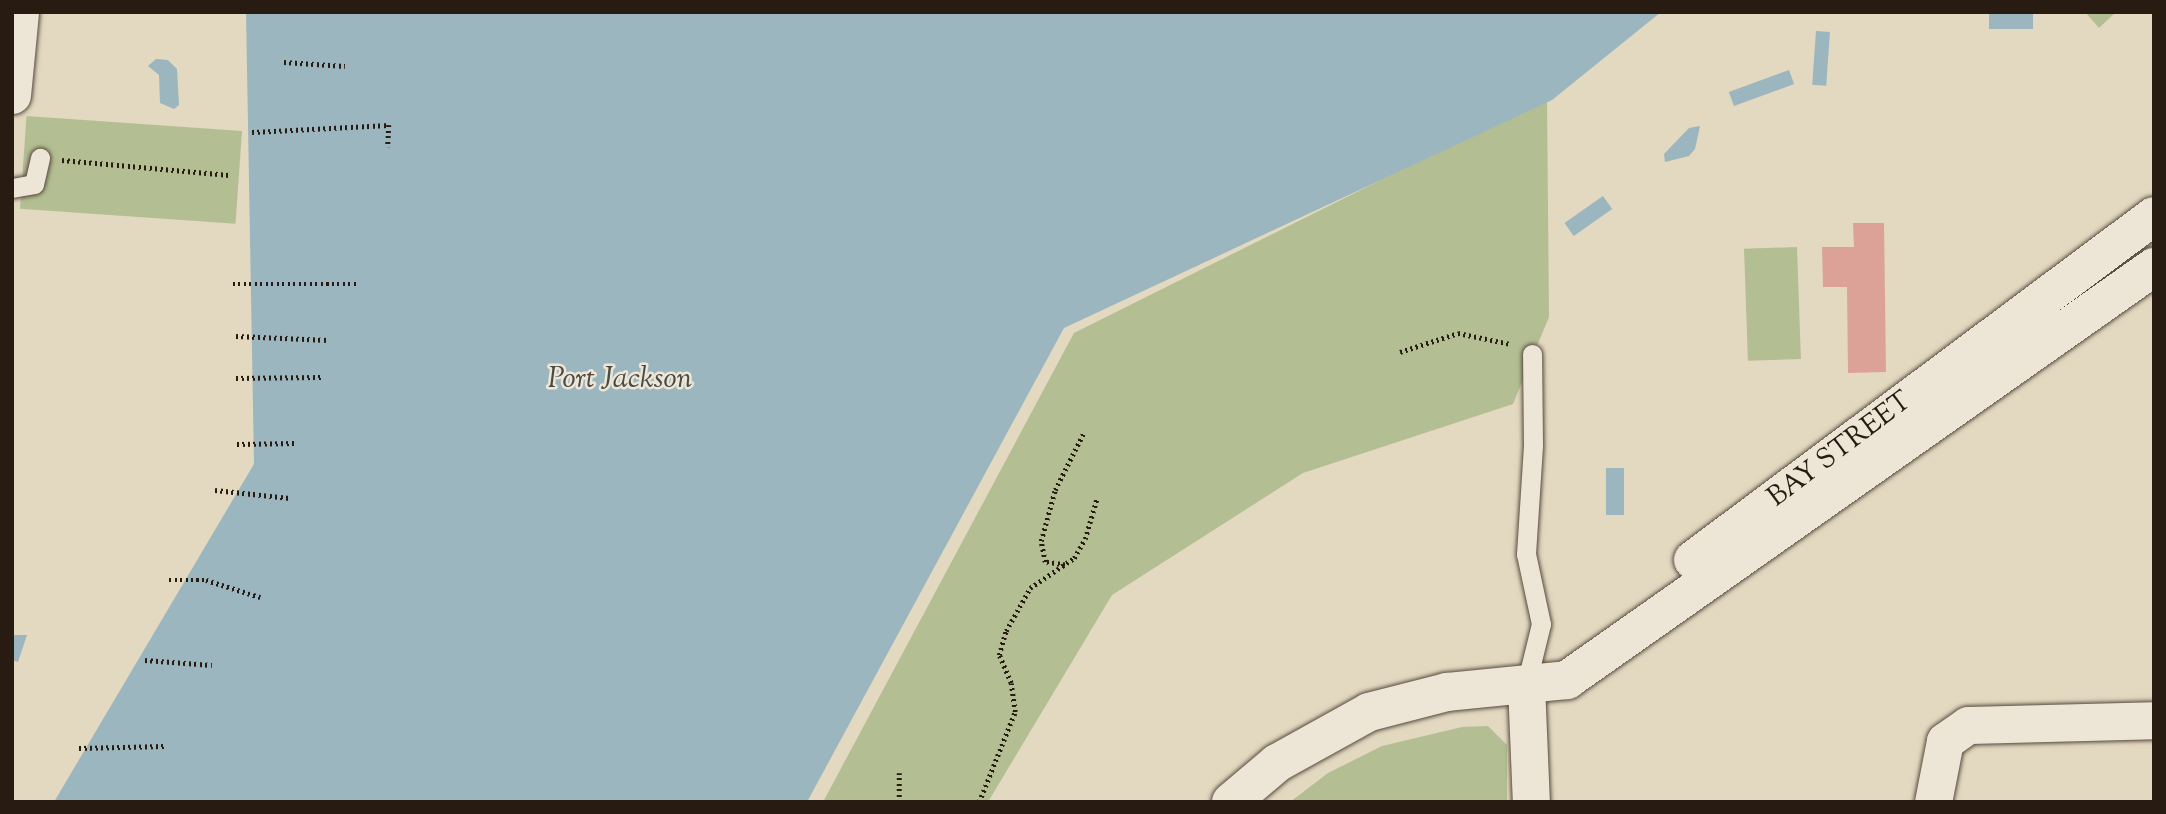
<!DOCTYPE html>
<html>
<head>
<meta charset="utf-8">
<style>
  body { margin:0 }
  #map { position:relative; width:2166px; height:814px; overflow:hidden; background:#e3d8c0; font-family:"Sorts Mill Goudy",serif }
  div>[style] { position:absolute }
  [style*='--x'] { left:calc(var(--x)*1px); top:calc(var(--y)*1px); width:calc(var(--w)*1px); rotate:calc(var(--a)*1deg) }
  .green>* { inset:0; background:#b3bf93; transform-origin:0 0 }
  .water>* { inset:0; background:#9bb6be; transform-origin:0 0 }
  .building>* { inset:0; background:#dda297 }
  .path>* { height:4.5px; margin-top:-2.25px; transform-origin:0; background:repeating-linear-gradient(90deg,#281b12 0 2px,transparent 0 5.5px) }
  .roads { filter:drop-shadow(0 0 2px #574a3e) drop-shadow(0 0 2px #574a3e) }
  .service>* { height:19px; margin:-9.5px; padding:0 9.5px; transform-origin:9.5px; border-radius:9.5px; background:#ede6d6 }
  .minor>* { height:37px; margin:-18.5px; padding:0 18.5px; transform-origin:18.5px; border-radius:18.5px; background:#ede6d6 }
  .tertiary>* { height:38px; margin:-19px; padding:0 19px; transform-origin:19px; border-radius:19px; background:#ede6d6 }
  span { translate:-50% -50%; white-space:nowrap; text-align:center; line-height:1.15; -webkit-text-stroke:5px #ede6d6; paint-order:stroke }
  .street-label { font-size:28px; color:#281b12 }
  .water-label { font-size:30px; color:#4a4a46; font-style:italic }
  .frame { position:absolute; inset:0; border:14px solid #281b12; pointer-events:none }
</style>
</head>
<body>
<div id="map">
  <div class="green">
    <i style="clip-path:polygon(2085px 12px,2116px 12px,2099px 28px)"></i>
    <i style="clip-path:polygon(1547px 97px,1549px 317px,1513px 404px,1303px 473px,1112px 595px,988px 802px,823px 802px,1074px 333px)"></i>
    <i style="left:242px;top:131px;width:93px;height:216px;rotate:94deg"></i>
    <i style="left:1797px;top:247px;width:112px;height:53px;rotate:88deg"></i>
    <i style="clip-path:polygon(1488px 726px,1507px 745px,1507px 802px,1290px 802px,1328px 773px,1382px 746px,1462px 727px)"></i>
  </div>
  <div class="water">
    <i style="clip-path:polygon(246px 12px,1661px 12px,1552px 100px,1064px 328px,807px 802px,54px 802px,254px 464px)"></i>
    <i style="left:1989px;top:12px;width:44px;height:17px"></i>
    <i style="left:1816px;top:31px;width:14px;height:54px;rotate:4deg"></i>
    <i style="clip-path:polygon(156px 59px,168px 60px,177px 69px,179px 105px,174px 109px,160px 103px,159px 75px,148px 66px)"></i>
    <i style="left:1789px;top:70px;width:15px;height:64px;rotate:70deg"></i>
    <i style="clip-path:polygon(1700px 126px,1695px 149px,1689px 156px,1665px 162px,1664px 154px,1689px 128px)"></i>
    <i style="left:1603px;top:196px;width:16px;height:47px;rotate:55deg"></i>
    <i style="left:1606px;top:468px;width:18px;height:47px"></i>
    <i style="clip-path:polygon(12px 635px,27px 635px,18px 662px,12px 660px)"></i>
  </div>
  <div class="building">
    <i style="clip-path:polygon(1853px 223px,1884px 223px,1886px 372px,1848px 373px,1847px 287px,1823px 287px,1822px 247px,1854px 247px)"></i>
  </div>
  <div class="path">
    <i style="--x:284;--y:62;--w:61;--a:3.8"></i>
    <i style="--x:252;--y:132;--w:137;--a:-2.9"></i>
    <i style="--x:389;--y:125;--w:22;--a:93"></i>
    <i style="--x:62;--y:160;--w:168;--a:5.1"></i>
    <i style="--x:233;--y:284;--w:125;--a:0"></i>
    <i style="--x:236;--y:336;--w:92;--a:2.5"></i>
    <i style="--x:1400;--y:352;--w:61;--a:-18.1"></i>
    <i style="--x:1458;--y:333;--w:53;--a:11.9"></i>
    <i style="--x:236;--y:378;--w:85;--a:-0.7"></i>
    <i style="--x:237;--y:444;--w:58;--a:-1"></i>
    <i style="--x:215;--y:490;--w:75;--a:6.1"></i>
    <i style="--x:1065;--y:565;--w:20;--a:-171"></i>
    <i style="--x:1045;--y:562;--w:21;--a:-101"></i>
    <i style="--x:1041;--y:541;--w:53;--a:-74.6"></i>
    <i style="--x:1055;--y:490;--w:63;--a:-63.4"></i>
    <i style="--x:169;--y:580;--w:37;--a:0"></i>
    <i style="--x:206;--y:580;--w:57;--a:17.5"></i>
    <i style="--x:145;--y:660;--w:67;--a:4.3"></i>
    <i style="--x:79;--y:748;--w:86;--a:-1.3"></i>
    <i style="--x:899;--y:802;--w:29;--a:-90"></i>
    <i style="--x:979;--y:802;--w:97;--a:-68.2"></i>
    <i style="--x:1015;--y:712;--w:29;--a:-98"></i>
    <i style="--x:1011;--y:683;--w:30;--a:-113"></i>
    <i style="--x:999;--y:655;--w:25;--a:-74"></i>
    <i style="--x:1006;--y:631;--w:49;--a:-60.8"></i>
    <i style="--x:1030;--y:588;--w:53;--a:-34.3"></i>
    <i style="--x:1074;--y:558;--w:22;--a:-60"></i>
    <i style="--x:1085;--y:539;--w:43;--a:-73.7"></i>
  </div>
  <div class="roads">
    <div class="service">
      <i style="--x:12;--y:188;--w:22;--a:-10"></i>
      <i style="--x:34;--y:184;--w:27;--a:-77"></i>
      <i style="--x:1526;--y:685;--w:63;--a:-76.2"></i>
      <i style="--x:1541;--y:624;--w:72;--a:-102.1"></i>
      <i style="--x:1526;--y:554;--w:109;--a:-86.3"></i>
      <i style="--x:1533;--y:445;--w:91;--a:-90.6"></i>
    </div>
    <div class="minor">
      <i style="--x:12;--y:95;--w:83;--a:-84.5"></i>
      <i style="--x:1526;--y:685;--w:117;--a:87.6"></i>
      <i style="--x:1933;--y:802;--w:62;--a:-78.9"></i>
      <i style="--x:1945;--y:741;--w:28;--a:-35"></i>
      <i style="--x:1968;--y:725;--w:186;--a:-1.5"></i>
    </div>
    <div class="tertiary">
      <i style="--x:1693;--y:560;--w:575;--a:-36.73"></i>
      <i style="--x:1231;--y:802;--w:60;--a:-40.3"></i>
      <i style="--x:1277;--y:763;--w:105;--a:-29"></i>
      <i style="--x:1369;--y:712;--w:81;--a:-14.4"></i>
      <i style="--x:1447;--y:692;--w:121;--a:-5.7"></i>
      <i style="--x:1567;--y:680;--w:718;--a:-35.13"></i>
    </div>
  </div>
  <div class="street-label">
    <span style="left:1840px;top:450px;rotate:-37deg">BAY STREET</span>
  </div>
  <div class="water-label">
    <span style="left:620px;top:380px">Port Jackson</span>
  </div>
  <div class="frame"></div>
</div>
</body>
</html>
